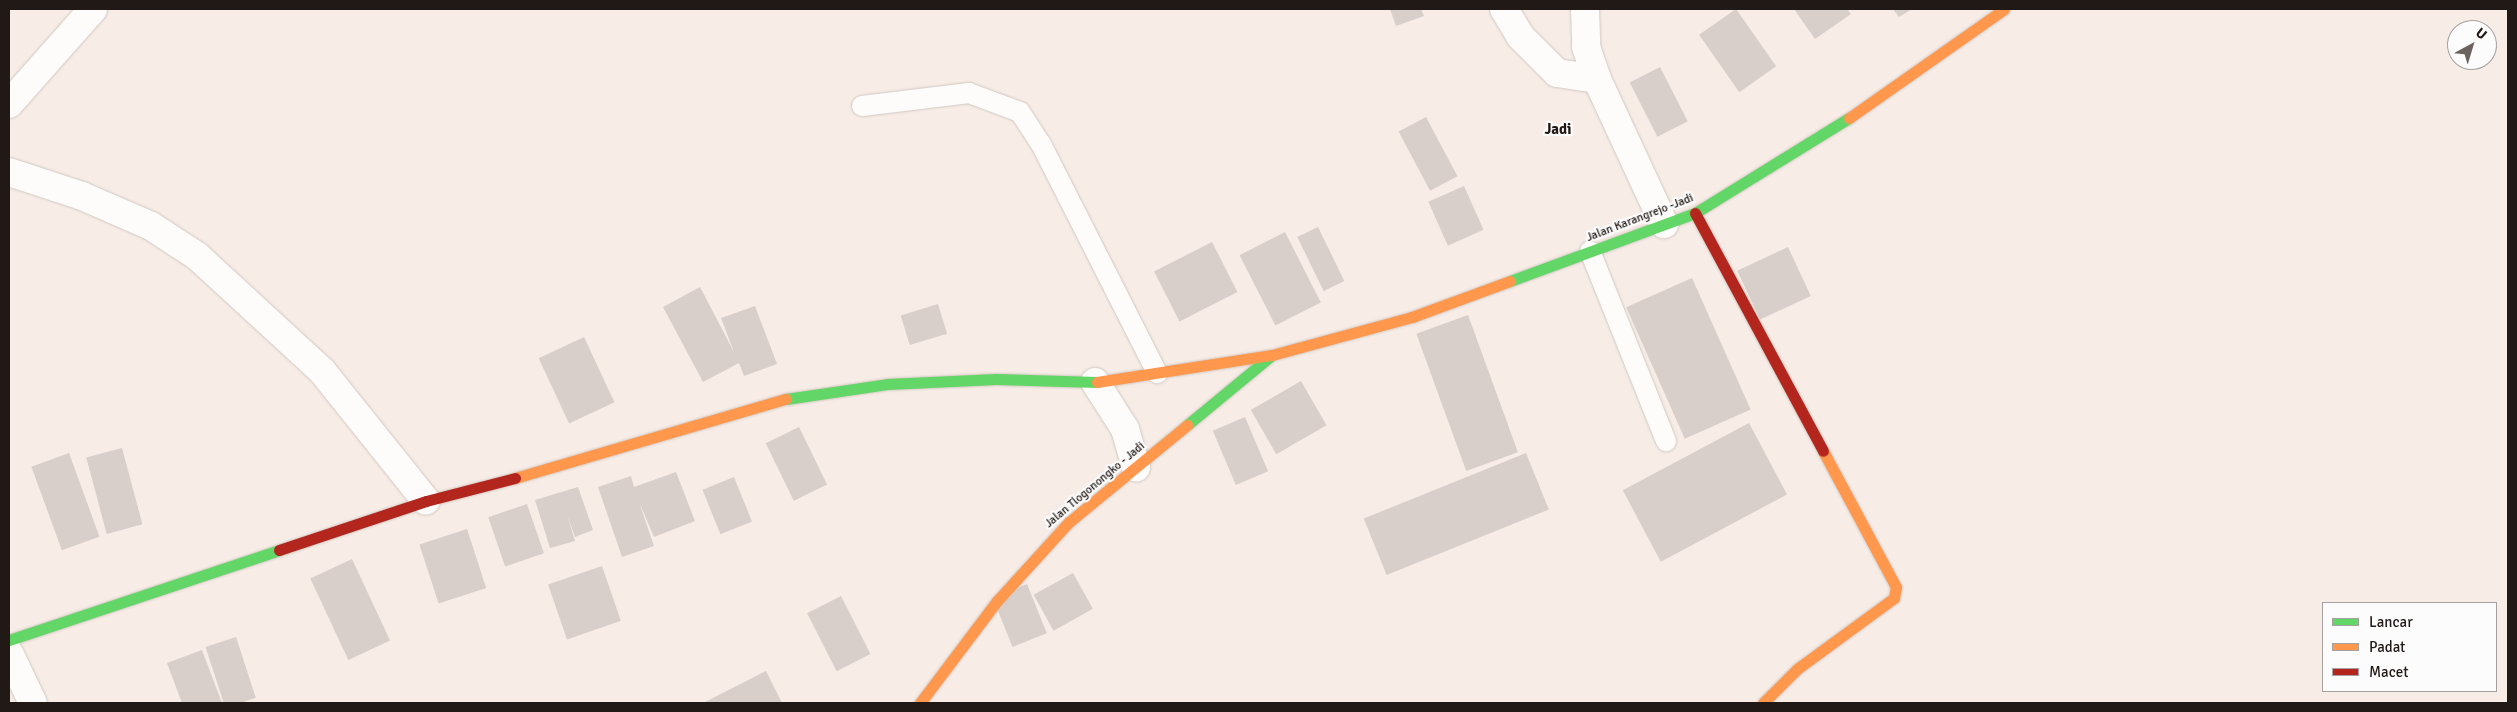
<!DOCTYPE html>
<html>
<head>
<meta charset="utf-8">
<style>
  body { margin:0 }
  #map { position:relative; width:2517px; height:712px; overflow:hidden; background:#f7ece6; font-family:Signika,sans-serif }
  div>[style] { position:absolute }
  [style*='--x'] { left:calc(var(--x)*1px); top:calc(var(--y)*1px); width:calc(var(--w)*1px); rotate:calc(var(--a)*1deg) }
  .building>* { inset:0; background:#d8cfca; transform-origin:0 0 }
  .roads { filter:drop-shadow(0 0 1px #d1c8c2) drop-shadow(0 0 1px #d1c8c2) }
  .lane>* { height:20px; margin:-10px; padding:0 10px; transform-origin:10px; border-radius:10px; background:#fefcfb }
  .street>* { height:28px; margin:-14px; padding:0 14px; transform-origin:14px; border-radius:14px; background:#fefcfb }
  .fast>* { height:11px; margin:-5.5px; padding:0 5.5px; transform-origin:5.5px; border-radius:5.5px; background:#63d668 }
  .slow>* { height:11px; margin:-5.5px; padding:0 5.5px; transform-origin:5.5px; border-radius:5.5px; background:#ff974d }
  .jam>* { height:11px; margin:-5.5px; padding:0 5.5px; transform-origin:5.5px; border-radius:5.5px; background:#b3261e }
  span { translate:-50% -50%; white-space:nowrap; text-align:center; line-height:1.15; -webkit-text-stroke:4.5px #fcfcfc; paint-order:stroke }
  .street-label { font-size:12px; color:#211915 }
  .quarter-label { font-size:15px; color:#211915; font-weight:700 }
  .frame { position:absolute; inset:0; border:10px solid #211915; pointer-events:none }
  .legend { position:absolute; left:2322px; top:602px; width:175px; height:90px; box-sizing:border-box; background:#fcfcfc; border:1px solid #a4a1a0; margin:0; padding:6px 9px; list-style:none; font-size:15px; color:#211915 }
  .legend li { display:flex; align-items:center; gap:10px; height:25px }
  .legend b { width:25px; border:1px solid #a4a1a0 }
  .north { position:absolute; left:2447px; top:20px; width:50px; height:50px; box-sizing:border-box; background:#fcfcfc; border:1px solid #a4a1a0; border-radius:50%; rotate:39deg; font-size:14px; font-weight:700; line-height:20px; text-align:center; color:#211915 }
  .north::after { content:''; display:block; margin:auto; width:18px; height:22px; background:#6c635e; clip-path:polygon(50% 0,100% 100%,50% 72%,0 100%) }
</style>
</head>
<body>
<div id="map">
  <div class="building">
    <i style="clip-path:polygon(1390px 9px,1421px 9px,1424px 16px,1396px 26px)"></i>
    <i style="left:1736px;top:9px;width:70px;height:45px;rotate:55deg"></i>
    <i style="clip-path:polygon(1794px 9px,1847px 9px,1851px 14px,1815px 39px)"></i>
    <i style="clip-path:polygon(1893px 9px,1912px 9px,1899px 17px)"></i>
    <i style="left:1660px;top:67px;width:61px;height:34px;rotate:63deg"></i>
    <i style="left:1426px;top:117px;width:67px;height:31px;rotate:62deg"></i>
    <i style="left:1464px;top:186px;width:48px;height:39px;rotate:66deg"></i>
    <i style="left:1318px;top:227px;width:60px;height:23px;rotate:64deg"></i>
    <i style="left:1285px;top:232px;width:79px;height:51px;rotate:63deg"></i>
    <i style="left:1212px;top:242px;width:56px;height:65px;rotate:63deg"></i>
    <i style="left:1788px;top:247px;width:54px;height:56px;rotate:65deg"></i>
    <i style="left:1692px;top:278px;width:144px;height:72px;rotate:66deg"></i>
    <i style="clip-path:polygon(700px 287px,734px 352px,721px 318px,755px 306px,777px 364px,744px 376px,739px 363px,703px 382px,663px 307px)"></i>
    <i style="left:938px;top:304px;width:31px;height:39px;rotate:73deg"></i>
    <i style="left:1468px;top:315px;width:146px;height:55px;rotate:70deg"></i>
    <i style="left:584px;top:337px;width:72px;height:50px;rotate:65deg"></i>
    <i style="left:1301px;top:381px;width:51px;height:58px;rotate:60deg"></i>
    <i style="left:1245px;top:417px;width:59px;height:35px;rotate:67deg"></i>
    <i style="left:1749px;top:423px;width:81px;height:143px;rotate:62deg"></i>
    <i style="left:799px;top:427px;width:64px;height:37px;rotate:64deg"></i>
    <i style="left:122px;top:448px;width:79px;height:37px;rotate:75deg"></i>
    <i style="left:69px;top:453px;width:89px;height:40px;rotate:70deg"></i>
    <i style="left:1526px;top:453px;width:61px;height:175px;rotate:68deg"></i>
    <i style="clip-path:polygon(676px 472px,695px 521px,654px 537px,639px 502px,654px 546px,622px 557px,598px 487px,631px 476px,634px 487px)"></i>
    <i style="left:734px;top:477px;width:48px;height:34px;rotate:68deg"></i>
    <i style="clip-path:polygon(578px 487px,593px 530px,575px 537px,567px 515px,575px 541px,550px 548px,535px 500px)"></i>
    <i style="left:527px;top:504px;width:52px;height:41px;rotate:71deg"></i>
    <i style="left:467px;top:529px;width:62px;height:50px;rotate:72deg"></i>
    <i style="left:352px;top:559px;width:90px;height:46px;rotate:65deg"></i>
    <i style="left:602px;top:566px;width:58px;height:57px;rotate:71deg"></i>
    <i style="left:1073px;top:573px;width:41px;height:45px;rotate:61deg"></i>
    <i style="left:1027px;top:584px;width:53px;height:37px;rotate:68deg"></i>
    <i style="left:841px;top:596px;width:65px;height:38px;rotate:63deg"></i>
    <i style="left:236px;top:637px;width:64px;height:32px;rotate:72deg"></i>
    <i style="clip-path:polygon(202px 650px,222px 703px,182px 703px,167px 663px)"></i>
    <i style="clip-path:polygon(766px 671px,782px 703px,703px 703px)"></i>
  </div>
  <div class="roads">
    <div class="lane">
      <i style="--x:862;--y:106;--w:108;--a:-6.9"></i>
      <i style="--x:969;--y:93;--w:54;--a:20.4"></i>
      <i style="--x:1020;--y:112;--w:38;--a:57"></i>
      <i style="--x:1041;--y:144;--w:257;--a:63.1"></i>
      <i style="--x:1590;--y:251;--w:205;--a:68.2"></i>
    </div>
    <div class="street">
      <i style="--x:1504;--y:9;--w:31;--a:59"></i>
      <i style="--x:1520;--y:36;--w:52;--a:45"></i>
      <i style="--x:1557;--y:73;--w:40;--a:8.5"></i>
      <i style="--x:1585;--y:9;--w:38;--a:88"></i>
      <i style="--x:1586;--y:47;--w:34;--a:71"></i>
      <i style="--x:1597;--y:79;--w:160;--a:65.2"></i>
      <i style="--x:9;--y:104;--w:127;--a:-48.5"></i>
      <i style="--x:9;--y:172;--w:77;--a:18.2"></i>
      <i style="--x:82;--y:196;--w:75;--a:23.5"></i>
      <i style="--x:151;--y:226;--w:55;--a:33.1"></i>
      <i style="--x:197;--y:256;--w:170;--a:42.6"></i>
      <i style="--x:322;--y:371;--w:166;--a:51.3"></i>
      <i style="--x:1095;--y:382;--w:56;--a:57.4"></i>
      <i style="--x:1125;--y:429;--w:40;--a:74"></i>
      <i style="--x:9;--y:653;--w:55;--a:64.4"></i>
    </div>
    <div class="fast">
      <i style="--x:1510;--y:281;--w:197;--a:-20.2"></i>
      <i style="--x:1695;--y:213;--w:181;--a:-31.7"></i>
      <i style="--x:786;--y:399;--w:102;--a:-8.4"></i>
      <i style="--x:887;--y:384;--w:109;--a:-2.6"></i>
      <i style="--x:996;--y:379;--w:101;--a:1.7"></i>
      <i style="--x:1187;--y:425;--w:110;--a:-39.5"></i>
      <i style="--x:9;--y:640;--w:285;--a:-18.4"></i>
    </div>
    <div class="slow">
      <i style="--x:1849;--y:118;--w:189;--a:-35.1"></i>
      <i style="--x:1097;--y:382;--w:177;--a:-8.8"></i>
      <i style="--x:1272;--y:355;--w:145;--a:-15.2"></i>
      <i style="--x:1412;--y:317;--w:104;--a:-20.2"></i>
      <i style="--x:515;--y:478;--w:282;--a:-16.3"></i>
      <i style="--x:920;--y:703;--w:128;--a:-53"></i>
      <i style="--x:997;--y:601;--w:107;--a:-47.7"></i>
      <i style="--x:1069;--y:522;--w:153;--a:-39.4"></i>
      <i style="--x:1763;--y:703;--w:48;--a:-45"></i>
      <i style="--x:1797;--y:669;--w:120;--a:-36.2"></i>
      <i style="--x:1894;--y:598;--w:11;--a:-80"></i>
      <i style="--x:1896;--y:587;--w:154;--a:-118.2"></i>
    </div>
    <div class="jam">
      <i style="--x:1695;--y:213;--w:270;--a:61.7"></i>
      <i style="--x:279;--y:550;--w:155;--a:-18.4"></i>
      <i style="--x:426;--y:501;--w:92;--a:-14.5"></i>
    </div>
  </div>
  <div class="street-label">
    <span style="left:1640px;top:218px;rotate:-21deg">Jalan Karangrejo -Jadi</span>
    <span style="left:1095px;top:485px;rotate:-40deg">Jalan Tlogonongko - Jadi</span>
  </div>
  <div class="quarter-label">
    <span style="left:1558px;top:130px">Jadi</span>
  </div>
  <div class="frame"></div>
  <ul class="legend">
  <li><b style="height:6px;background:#63d668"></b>Lancar</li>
  <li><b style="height:6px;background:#ff974d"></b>Padat</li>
  <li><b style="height:6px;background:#b3261e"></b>Macet</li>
  </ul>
  <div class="north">U</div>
</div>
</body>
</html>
